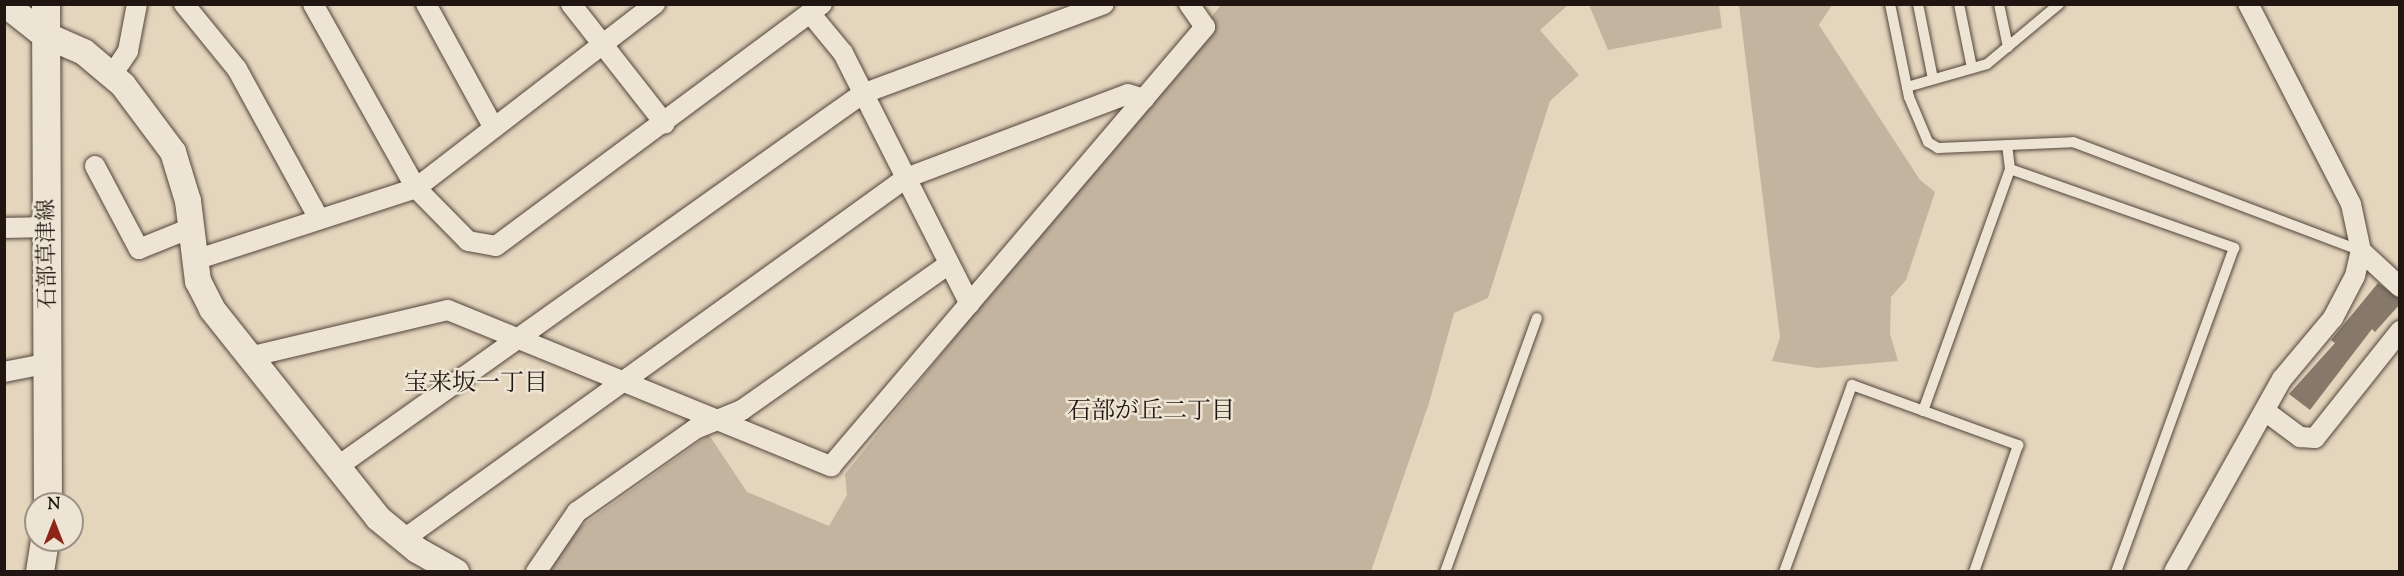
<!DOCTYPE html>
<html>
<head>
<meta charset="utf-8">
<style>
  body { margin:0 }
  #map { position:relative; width:2404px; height:576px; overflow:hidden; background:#e4d5bd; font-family:"Sorts Mill Goudy","Noto Serif JP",serif }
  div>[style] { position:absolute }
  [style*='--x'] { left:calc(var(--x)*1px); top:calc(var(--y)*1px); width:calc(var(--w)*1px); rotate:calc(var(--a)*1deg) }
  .green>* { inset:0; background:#c3b4a0 }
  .building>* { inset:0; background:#86796a }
  .roads { filter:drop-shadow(0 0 2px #52453c) drop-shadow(0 0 2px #52453c) }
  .service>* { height:10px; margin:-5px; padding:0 5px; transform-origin:5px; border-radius:5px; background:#ede4d4 }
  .minor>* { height:20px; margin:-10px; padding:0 10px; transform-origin:10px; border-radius:10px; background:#ede4d4 }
  .tertiary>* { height:26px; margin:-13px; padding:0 13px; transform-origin:13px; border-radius:13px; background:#ede4d4 }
  .secondary>* { height:28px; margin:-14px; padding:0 14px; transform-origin:14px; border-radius:14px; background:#ede4d4 }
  span { translate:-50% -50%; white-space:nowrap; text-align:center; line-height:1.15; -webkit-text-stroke:5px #ede4d4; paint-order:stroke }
  .street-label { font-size:22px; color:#211511 }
  .neighbourhood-label { font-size:24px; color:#211511 }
  .frame { position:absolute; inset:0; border:6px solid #211511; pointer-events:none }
  .north { position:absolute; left:24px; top:492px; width:60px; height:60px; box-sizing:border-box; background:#ede4d4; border:2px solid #9b9186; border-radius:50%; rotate:0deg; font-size:16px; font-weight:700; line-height:24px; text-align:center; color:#211511 }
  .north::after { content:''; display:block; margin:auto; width:21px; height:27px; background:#8f2418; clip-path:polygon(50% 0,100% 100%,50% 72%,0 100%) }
</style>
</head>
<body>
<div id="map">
  <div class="green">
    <i style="clip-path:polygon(1221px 5px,1568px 5px,1540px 30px,1579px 75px,1550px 101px,1488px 298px,1454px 313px,1429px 403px,1371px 571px,542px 572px,563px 539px,709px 435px,747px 492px,829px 526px,847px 495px,845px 474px)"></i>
    <i style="clip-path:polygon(1589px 5px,1719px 5px,1722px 28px,1608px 50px)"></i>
    <i style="clip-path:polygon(1739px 5px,1832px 5px,1819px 25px,1920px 180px,1935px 192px,1906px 280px,1891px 297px,1890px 334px,1898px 361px,1818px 368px,1772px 361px,1780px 337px)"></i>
  </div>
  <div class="building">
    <i style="clip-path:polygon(2378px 283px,2400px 299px,2400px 304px,2375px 332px,2372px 329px,2310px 410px,2289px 394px,2335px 343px,2331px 340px)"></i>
  </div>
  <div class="roads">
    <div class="service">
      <i style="--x:1890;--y:4;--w:95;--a:78.5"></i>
      <i style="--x:1909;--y:97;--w:49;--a:67.1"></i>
      <i style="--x:1928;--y:142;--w:12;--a:31"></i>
      <i style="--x:1938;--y:148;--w:135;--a:-2.5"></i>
      <i style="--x:2073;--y:142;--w:308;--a:20.7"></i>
      <i style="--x:1918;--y:4;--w:76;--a:78.7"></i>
      <i style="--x:1959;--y:4;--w:65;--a:78.5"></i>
      <i style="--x:1999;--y:4;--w:44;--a:78.2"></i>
      <i style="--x:1907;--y:87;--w:83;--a:-16"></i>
      <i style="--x:1987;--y:64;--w:94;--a:-39.8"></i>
      <i style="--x:2010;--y:169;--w:238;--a:19.4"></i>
      <i style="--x:2234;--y:248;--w:345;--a:110"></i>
      <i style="--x:1923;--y:411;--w:257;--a:-70.2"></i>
      <i style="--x:2010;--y:169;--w:24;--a:-97"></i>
      <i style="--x:1445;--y:572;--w:270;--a:-70.1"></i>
      <i style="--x:1784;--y:572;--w:199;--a:-70"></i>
      <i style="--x:1852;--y:385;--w:177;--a:19.9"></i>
      <i style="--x:2018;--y:445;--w:134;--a:109.1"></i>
    </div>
    <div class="minor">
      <i style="--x:184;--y:4;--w:84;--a:50.8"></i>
      <i style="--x:237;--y:69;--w:171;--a:61.3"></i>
      <i style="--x:313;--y:4;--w:211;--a:60.8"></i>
      <i style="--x:416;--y:188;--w:74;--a:45.5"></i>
      <i style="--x:468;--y:241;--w:28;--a:10"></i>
      <i style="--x:496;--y:246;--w:406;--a:-36.6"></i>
      <i style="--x:426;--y:4;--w:141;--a:61.3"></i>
      <i style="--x:571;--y:4;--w:152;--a:51.9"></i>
      <i style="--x:810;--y:13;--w:52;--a:50.5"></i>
      <i style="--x:843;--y:53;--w:281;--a:63.2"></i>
      <i style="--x:112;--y:75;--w:29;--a:-56"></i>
      <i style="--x:128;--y:51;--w:48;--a:-79.2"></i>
      <i style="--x:95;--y:166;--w:94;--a:62.1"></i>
      <i style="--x:139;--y:249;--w:56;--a:-22"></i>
      <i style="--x:4;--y:228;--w:45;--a:-1.3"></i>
      <i style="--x:2361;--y:251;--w:53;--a:42.7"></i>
      <i style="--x:195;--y:260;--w:232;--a:-18"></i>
      <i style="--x:416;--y:188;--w:302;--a:-37.6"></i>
      <i style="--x:249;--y:357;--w:204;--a:-13.3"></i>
      <i style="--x:448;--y:310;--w:414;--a:22.2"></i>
      <i style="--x:831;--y:466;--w:577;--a:-49.57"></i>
      <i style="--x:1205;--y:27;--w:28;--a:-125"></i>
      <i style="--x:4;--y:372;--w:47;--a:-11.1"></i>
      <i style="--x:2265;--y:411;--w:44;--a:36.6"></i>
      <i style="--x:2300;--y:437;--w:15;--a:4"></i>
      <i style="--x:2315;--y:438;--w:137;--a:-51.5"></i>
      <i style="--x:337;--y:467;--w:644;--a:-35.39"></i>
      <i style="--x:862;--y:94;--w:258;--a:-20.4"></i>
      <i style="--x:404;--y:539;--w:618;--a:-35.72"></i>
      <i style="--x:906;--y:178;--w:237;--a:-20.7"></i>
      <i style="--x:1128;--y:94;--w:17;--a:17"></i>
      <i style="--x:536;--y:572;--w:73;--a:-55.7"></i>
      <i style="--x:577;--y:512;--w:144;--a:-35.1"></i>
      <i style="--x:695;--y:429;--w:51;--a:-22"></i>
      <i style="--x:742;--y:410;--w:253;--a:-35.2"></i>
      <i style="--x:2174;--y:572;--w:221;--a:-60.8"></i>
      <i style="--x:2282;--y:379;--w:80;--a:-50.1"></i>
      <i style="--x:2333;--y:318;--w:47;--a:-62.4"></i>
      <i style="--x:2355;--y:276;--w:26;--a:-77"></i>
      <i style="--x:2361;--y:251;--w:48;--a:-102"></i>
      <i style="--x:2351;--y:204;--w:225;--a:-117.2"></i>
    </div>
    <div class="tertiary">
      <i style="--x:5;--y:4;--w:48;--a:38.3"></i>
      <i style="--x:43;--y:34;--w:45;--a:23.7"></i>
      <i style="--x:84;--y:52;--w:51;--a:40.2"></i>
      <i style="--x:123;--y:85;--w:84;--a:53.3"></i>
      <i style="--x:173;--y:152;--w:51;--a:73"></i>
      <i style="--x:188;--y:201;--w:81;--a:82.9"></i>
      <i style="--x:198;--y:281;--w:31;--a:63"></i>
      <i style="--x:212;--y:309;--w:267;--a:51.5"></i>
      <i style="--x:378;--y:518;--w:50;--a:39.4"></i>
      <i style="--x:417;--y:550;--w:45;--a:29.4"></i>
    </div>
    <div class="secondary">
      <i style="--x:46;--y:4;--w:500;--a:89.77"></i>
      <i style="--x:40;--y:572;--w:32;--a:-81"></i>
    </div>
  </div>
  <div class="street-label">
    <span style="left:49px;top:254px;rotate:-91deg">石部草津線</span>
  </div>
  <div class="neighbourhood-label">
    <span style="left:476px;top:385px">宝来坂一丁目</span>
    <span style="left:1151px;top:413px">石部が丘二丁目</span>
  </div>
  <div class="frame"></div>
  <div class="north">N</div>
</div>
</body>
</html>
